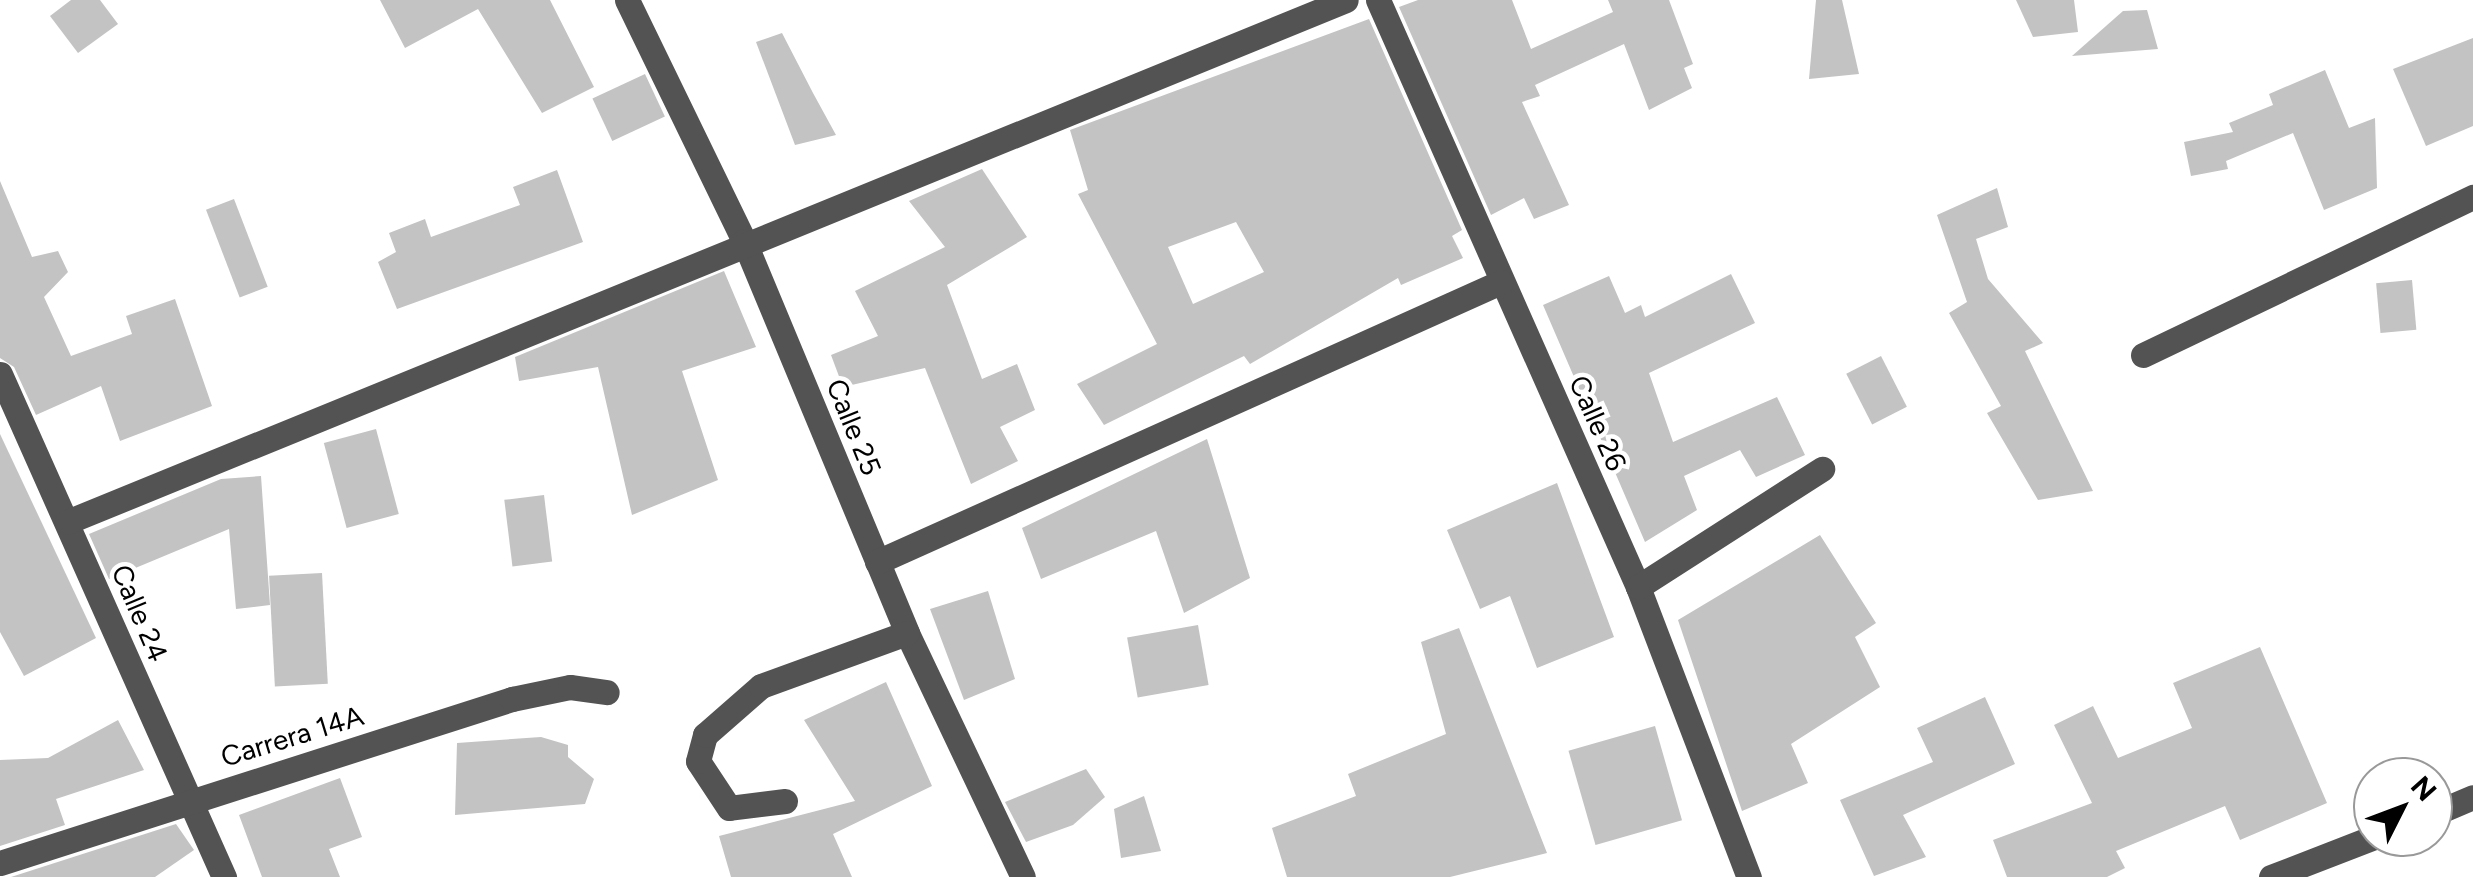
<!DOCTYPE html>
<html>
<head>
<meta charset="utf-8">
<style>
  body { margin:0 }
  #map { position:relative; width:2473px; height:877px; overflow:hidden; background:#fff; font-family:Figtree,sans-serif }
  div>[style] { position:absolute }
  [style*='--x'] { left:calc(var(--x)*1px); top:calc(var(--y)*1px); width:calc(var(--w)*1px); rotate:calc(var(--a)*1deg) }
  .building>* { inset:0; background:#c3c3c3; transform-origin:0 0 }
  .minor>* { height:25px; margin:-12.5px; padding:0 12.5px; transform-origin:12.5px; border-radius:12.5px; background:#535353 }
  span { translate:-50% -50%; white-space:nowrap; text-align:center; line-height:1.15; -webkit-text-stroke:9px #fff; paint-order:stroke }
  .street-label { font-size:28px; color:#000 }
  .north { position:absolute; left:2353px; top:757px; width:100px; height:100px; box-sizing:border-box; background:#fff; border:2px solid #999; border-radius:50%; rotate:48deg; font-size:28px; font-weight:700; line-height:40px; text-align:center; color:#000 }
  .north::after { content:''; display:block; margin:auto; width:35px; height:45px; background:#000; clip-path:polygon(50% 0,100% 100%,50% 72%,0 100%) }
</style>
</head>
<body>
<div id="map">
  <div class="building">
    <i style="clip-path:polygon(71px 0,100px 0,118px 24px,78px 53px,50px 16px)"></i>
    <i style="clip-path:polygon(380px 0,550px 0,594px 87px,542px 113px,478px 9px,405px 48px)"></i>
    <i style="clip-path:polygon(1418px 0,1512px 0,1531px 49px,1613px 12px,1608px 0,1669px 0,1693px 64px,1684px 68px,1692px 88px,1649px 110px,1624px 44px,1535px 85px,1540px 96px,1522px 102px,1569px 205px,1534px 219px,1524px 198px,1491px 215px,1399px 7px)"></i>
    <i style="clip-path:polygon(1816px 0,1842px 0,1859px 74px,1809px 79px)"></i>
    <i style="clip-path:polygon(2016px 0,2074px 0,2078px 32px,2033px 37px)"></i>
    <i style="clip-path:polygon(2147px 10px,2158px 49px,2072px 56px,2123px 11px)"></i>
    <i style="clip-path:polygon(evenodd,1369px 19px,1462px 230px,1452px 236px,1463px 258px,1401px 285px,1398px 278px,1250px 364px,1244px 356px,1104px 425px,1077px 384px,1157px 344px,1078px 194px,1088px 190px,1070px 130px,1369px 19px,1236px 222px,1264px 272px,1193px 304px,1168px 247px,1236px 222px)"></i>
    <i style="clip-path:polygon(782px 33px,813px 93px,836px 135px,795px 145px,756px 42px)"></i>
    <i style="clip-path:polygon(2473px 38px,2473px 126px,2426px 146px,2393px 69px)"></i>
    <i style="clip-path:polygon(2325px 70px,2349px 128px,2375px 118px,2377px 188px,2324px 210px,2293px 133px,2226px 161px,2228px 169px,2191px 176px,2184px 142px,2233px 132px,2229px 123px,2273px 105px,2269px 94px)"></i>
    <i style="left:645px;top:74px;width:47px;height:58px;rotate:65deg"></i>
    <i style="clip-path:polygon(982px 169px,1027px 237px,947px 285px,982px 379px,1017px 364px,1035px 410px,1000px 427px,1018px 461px,971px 484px,925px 368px,843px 387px,831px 355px,878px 336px,855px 291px,945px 247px,909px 201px)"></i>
    <i style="clip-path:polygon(557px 170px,583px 242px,397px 309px,378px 262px,396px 252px,389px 233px,425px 219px,431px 237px,520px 205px,513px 187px)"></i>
    <i style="clip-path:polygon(0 181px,32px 257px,58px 251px,68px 272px,44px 297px,71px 356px,132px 334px,126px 316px,175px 299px,212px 406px,120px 441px,101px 386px,36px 415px,14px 367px,0 358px)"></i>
    <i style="clip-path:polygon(1997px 188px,2008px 227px,1976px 239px,1988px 279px,2043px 343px,2025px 351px,2093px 491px,2038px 500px,1987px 413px,2001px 406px,1949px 313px,1967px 302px,1937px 215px)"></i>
    <i style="left:234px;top:199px;width:94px;height:30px;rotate:69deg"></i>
    <i style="clip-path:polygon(724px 271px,756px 347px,682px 371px,718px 480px,632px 515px,598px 367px,519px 381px,515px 357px)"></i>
    <i style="clip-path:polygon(1731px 274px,1755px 323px,1649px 373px,1673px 442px,1777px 397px,1805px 455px,1756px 477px,1740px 450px,1684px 476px,1697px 510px,1645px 542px,1543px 305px,1609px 276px,1625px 313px,1641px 305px,1645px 317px)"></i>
    <i style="left:2412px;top:280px;width:50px;height:36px;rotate:85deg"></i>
    <i style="left:1881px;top:356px;width:57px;height:39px;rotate:63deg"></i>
    <i style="left:376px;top:429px;width:88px;height:54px;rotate:75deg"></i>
    <i style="clip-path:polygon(0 434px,96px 638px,24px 676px,0 632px)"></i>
    <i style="clip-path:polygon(1207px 439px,1250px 578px,1184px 613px,1156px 531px,1041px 579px,1022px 528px)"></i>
    <i style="clip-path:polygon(261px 476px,270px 605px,236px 609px,229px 529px,109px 579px,89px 534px,221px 479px)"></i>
    <i style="clip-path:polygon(1557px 483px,1614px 637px,1537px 668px,1510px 596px,1480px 609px,1447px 530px)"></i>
    <i style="left:544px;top:495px;width:67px;height:40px;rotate:83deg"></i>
    <i style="clip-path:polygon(1820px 535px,1876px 623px,1855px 637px,1880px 687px,1791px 744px,1808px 783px,1742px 811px,1678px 620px)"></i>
    <i style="left:322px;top:573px;width:111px;height:53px;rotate:87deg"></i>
    <i style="clip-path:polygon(988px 591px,1015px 679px,964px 700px,930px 609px)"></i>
    <i style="left:1198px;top:625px;width:61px;height:72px;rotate:80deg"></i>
    <i style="clip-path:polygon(1459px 628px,1547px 853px,1450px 877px,1287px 877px,1272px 828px,1356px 796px,1348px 774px,1446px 734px,1421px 642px)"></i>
    <i style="clip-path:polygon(2260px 647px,2327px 803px,2240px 840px,2225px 806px,2116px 851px,2125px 868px,2107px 877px,2007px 877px,1993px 840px,2092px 803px,2054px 725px,2093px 706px,2118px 758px,2192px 728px,2173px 683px)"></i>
    <i style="clip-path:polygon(886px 682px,932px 786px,833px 834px,852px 877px,731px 877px,719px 836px,855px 801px,804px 720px)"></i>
    <i style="clip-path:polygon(1985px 697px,2015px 764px,1903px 815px,1926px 857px,1874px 876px,1840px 800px,1933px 762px,1917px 728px)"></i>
    <i style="clip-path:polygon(118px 720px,144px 770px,56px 799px,65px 825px,0 846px,0 760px,48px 758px)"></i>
    <i style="left:1655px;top:726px;width:98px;height:90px;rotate:74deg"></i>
    <i style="clip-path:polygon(541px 737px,568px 745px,568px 757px,594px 779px,585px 804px,455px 815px,457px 743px)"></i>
    <i style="clip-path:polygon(1086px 769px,1105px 797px,1073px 825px,1026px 842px,1005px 802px)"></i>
    <i style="clip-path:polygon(340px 778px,362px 837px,329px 849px,340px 877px,262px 877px,239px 815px)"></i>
    <i style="clip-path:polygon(1144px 796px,1161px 851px,1121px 858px,1114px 809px)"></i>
    <i style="clip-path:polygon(176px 824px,194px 850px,155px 877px,11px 877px)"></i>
  </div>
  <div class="minor">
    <i style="--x:627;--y:0;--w:268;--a:64.1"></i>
    <i style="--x:744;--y:241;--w:425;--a:67.4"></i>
    <i style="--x:907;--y:633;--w:270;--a:64.6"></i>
    <i style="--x:1378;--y:0;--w:642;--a:66.11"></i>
    <i style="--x:1638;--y:587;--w:311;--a:69.1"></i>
    <i style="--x:2143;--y:355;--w:366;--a:-25.6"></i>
    <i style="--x:0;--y:374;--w:551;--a:66"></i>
    <i style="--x:67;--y:522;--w:1381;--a:-22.2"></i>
    <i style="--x:877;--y:562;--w:684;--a:-24.17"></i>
    <i style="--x:1638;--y:587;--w:219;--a:-32.7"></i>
    <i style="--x:785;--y:801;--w:56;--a:172.9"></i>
    <i style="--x:729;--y:808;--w:56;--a:-123.4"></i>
    <i style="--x:698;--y:761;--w:27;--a:-75"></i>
    <i style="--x:705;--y:735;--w:74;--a:-41.2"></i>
    <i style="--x:761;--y:686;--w:155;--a:-20"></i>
    <i style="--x:2433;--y:814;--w:43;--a:-23"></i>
    <i style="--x:0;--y:863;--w:538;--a:-17.76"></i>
    <i style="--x:512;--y:699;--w:59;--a:-11.7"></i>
    <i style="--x:570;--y:687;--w:37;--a:8"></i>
    <i style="--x:2271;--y:877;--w:110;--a:-21.2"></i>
  </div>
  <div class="street-label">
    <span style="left:1598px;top:423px;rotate:66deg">Calle 26</span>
    <span style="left:854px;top:427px;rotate:68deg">Calle 25</span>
    <span style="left:140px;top:613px;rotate:67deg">Calle 24</span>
    <span style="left:292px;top:736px;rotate:-17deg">Carrera 14A</span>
  </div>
  <div class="north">N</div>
</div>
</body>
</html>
